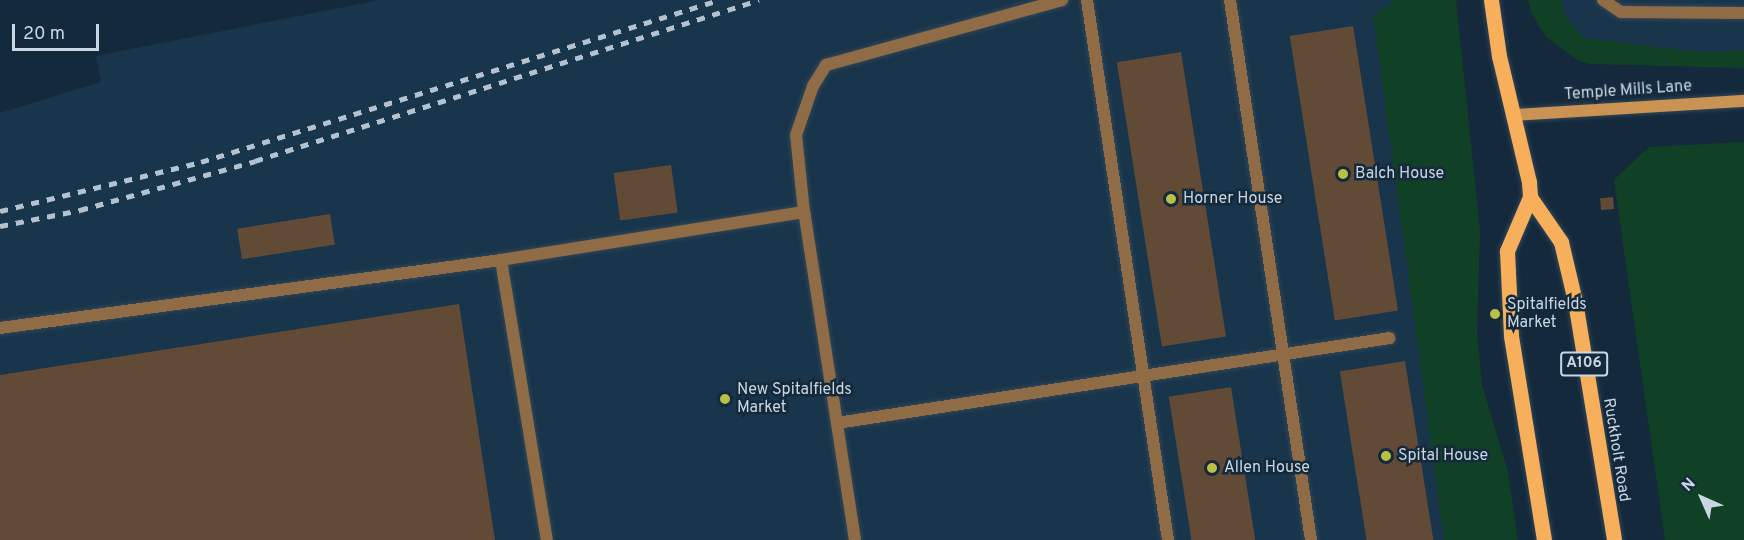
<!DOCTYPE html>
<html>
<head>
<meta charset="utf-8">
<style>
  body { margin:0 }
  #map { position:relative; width:1744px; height:540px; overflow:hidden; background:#142a3c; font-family:Overpass,sans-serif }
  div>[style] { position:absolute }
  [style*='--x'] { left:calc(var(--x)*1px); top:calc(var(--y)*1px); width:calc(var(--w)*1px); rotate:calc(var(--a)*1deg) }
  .built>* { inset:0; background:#19354b }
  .green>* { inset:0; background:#104127 }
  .building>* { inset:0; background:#614b36; transform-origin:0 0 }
  .roads { filter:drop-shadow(0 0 2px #314657) drop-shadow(0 0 2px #314657) }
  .lane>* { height:12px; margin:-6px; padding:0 6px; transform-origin:6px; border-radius:6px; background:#8f6c46 }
  .secondary>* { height:12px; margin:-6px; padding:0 6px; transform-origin:6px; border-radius:6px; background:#ca9253 }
  .primary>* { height:15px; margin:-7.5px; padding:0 7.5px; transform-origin:7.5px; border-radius:7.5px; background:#f7af5b }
  .rail>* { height:4.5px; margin-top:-2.25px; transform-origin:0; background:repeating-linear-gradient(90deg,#b3c2ce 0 8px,transparent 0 16px) }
  .dots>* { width:16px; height:16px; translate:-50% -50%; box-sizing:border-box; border:3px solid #142a3c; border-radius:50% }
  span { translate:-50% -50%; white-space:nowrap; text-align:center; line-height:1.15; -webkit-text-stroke:5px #142a3c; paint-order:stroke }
  .shield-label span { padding:2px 4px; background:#142a3c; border:2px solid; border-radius:4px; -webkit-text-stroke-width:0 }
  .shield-label { font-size:15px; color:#c9d7e2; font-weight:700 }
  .street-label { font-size:16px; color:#c9d7e2 }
  .poi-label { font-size:16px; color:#c9d7e2 }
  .left { translate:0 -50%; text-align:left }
  .north { position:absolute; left:1672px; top:468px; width:60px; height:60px; -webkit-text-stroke:4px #142a3c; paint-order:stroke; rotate:315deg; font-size:16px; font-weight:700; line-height:24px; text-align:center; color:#c9d7e2 }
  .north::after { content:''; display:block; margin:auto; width:21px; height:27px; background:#c9d7e2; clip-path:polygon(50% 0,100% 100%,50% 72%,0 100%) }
  .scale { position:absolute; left:12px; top:24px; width:87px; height:27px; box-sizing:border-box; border:3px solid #c9d7e2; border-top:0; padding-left:8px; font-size:18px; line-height:21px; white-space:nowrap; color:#c9d7e2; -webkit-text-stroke:4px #142a3c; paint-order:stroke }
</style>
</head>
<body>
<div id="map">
  <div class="built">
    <i style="clip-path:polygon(380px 0,1396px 0,1470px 540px,0 540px,0 113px,101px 82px,96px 56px)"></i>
    <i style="clip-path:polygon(1555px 0,1744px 0,1744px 59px,1581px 41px)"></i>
  </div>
  <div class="green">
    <i style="clip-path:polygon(1396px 0,1456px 0,1480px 231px,1477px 333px,1482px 385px,1508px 472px,1518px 540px,1444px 540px,1373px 15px)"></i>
    <i style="clip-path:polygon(1528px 0,1561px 0,1565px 16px,1584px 38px,1699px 52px,1744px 51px,1744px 68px,1592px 64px,1579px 61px,1546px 37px,1531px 13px)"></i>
    <i style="clip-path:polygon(1744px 142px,1744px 540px,1665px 540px,1614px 180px,1649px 147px)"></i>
  </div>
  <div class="building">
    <i style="left:1353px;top:26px;width:288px;height:64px;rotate:81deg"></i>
    <i style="left:1181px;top:52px;width:288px;height:65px;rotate:81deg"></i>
    <i style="left:671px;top:165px;width:48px;height:58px;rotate:82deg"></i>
    <i style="left:1613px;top:197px;width:12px;height:13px;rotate:85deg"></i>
    <i style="left:330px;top:214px;width:31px;height:94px;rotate:81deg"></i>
    <i style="clip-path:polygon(459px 304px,495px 540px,0 540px,0 375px)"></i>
    <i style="left:1405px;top:361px;width:181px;height:66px;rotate:81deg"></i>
    <i style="left:1231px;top:387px;width:155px;height:63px;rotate:81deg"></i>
  </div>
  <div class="roads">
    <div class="lane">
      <i style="--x:1087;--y:0;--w:546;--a:81.47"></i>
      <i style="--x:1230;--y:0;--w:546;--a:81.47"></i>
      <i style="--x:1603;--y:0;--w:22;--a:34"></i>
      <i style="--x:1621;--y:12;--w:123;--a:0.5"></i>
      <i style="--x:501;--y:260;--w:284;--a:80.7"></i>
      <i style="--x:0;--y:328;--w:506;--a:-7.73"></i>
      <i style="--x:501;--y:260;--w:307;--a:-9"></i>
      <i style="--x:837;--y:423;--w:559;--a:-8.74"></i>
      <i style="--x:855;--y:540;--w:332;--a:-98.8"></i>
      <i style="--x:804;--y:212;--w:77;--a:-95.9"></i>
      <i style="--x:796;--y:135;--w:52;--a:-70.9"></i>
      <i style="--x:813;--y:86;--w:25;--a:-58"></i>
      <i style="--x:826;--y:65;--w:245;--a:-15.4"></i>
    </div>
    <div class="secondary">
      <i style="--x:1514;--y:115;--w:230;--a:-3.5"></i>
    </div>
    <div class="primary">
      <i style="--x:1491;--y:0;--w:57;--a:81.9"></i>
      <i style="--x:1499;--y:56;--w:130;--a:76.6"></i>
      <i style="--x:1529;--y:182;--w:15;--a:86"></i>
      <i style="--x:1530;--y:197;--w:59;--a:113.1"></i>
      <i style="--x:1507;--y:251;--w:85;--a:87.3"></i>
      <i style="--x:1511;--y:336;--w:207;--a:80.8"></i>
      <i style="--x:1530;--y:197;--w:55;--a:55.4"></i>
      <i style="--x:1561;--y:242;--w:61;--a:76.7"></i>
      <i style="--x:1575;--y:301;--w:242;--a:80.7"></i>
    </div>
  </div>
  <div class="rail">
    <i style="--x:0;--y:211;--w:207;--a:-13.7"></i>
    <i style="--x:201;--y:162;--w:543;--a:-17.37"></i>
    <i style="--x:0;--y:226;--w:82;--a:-11.3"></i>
    <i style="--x:80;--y:210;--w:182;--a:-15.6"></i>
    <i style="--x:255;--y:161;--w:529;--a:-17.72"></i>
  </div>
  <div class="dots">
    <i style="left:1343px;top:174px;background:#bac045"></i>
    <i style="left:1171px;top:199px;background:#bac045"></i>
    <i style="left:1495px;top:314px;background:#bac045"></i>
    <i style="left:725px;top:399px;background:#bac045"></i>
    <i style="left:1386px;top:456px;background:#bac045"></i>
    <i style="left:1212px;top:468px;background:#bac045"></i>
  </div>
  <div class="shield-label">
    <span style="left:1584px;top:364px">A106</span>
  </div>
  <div class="street-label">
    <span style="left:1628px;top:91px;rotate:-4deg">Temple Mills Lane</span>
    <span style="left:1616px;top:450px;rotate:81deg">Ruckholt Road</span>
  </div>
  <div class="poi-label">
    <span class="left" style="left:1355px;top:174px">Balch House</span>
    <span class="left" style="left:1183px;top:199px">Horner House</span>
    <span class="left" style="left:1507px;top:314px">Spitalfields<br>Market</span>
    <span class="left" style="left:737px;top:399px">New Spitalfields<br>Market</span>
    <span class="left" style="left:1398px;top:456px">Spital House</span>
    <span class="left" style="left:1224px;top:468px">Allen House</span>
  </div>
  <div class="north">N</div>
  <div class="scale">20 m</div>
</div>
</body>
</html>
